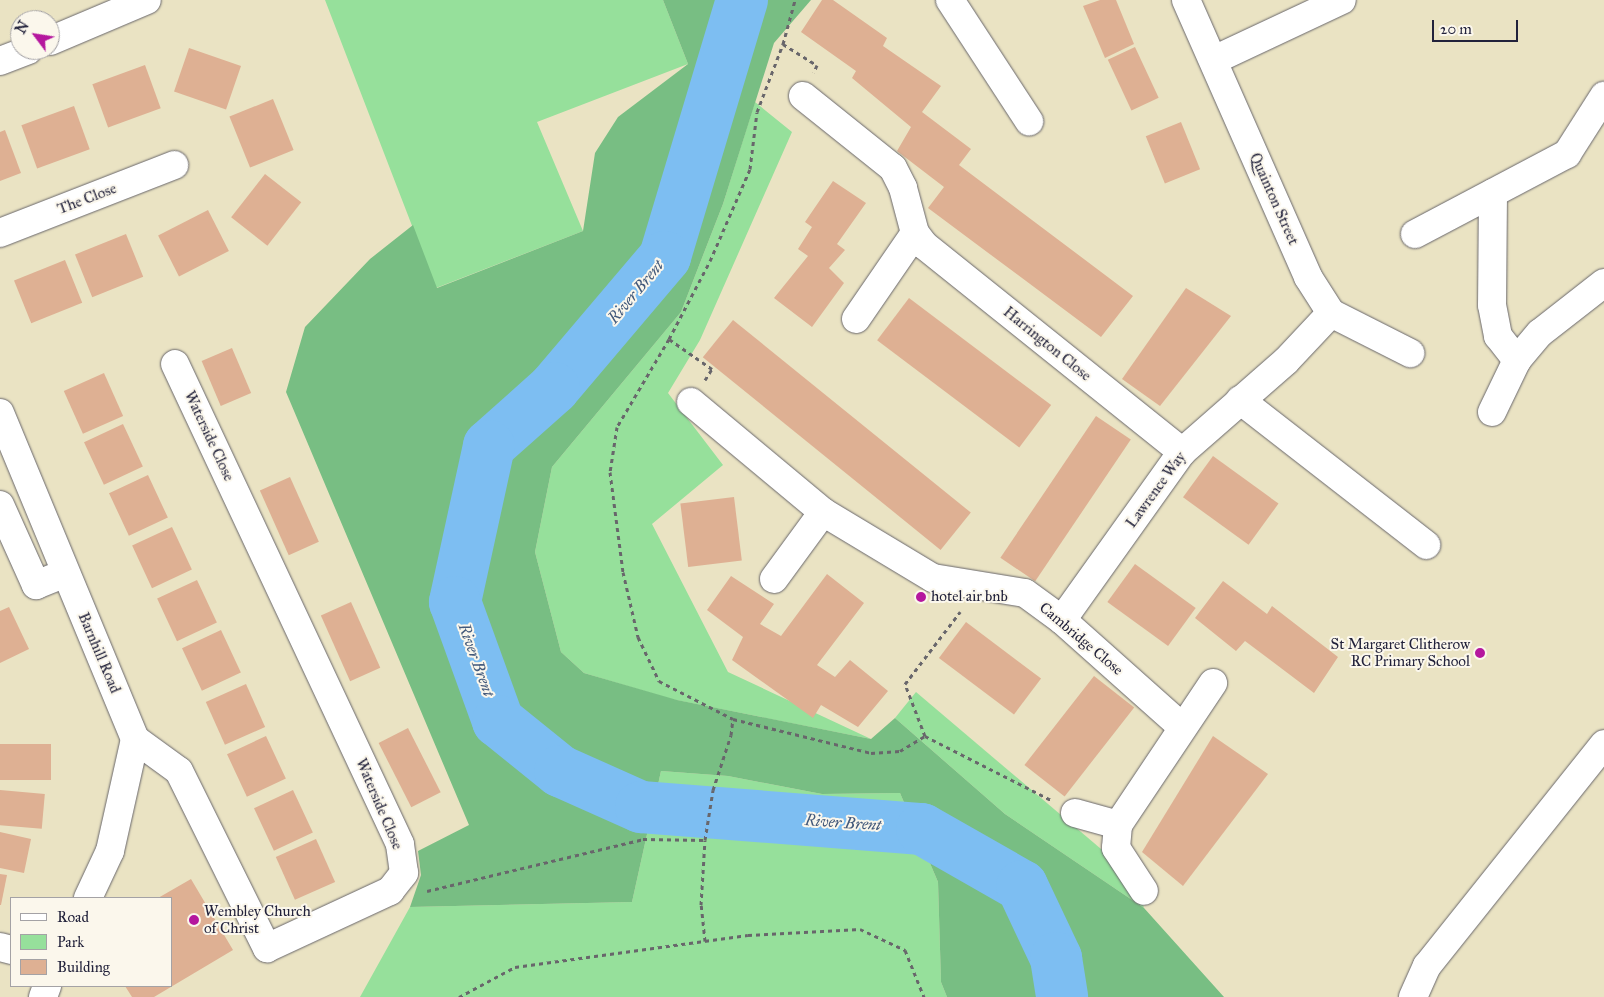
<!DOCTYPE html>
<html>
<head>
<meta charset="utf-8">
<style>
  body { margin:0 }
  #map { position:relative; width:1604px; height:997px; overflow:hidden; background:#eae3c3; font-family:"IM FELL Great Primer",serif }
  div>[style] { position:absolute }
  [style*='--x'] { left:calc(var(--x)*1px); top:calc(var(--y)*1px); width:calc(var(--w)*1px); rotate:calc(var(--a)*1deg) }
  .green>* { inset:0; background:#96e09b }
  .forest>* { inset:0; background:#78be83 }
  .river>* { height:52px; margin:-26px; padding:0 26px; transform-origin:26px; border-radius:26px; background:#7dbef2 }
  .building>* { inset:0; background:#deb093; transform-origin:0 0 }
  .path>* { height:3px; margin-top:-1.5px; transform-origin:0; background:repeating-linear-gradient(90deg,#68666b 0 4px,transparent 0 8px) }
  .roads { filter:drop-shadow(0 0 1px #68666b) drop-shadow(0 0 1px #68666b) }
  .minor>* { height:28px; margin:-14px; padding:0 14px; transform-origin:14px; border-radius:14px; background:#fff }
  .dots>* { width:14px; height:14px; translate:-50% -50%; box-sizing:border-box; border:2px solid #fbf7ec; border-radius:50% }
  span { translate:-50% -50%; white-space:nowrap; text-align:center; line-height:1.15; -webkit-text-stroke:4px #fbf7ec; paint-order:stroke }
  .street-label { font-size:15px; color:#22223b }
  .poi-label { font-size:15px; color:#22223b }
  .left { translate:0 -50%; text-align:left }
  .right { translate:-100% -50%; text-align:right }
  .water-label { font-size:16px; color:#42597b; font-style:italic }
  .legend { position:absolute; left:10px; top:897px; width:162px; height:90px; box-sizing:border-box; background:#fbf7ec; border:1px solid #a4a2a5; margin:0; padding:6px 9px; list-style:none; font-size:15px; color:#22223b }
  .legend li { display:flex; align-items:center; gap:10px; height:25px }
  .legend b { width:25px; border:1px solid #a4a2a5 }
  .north { position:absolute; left:10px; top:10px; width:50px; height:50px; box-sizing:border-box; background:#fbf7ec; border:1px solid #a4a2a5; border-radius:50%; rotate:301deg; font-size:14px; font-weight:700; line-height:20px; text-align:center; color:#22223b }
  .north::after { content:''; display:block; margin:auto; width:18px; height:22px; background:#b5179e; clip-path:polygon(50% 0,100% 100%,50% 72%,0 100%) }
  .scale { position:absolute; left:1432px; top:20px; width:86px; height:22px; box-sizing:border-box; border:2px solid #22223b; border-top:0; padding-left:6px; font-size:15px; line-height:18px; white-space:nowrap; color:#22223b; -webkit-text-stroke:4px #fbf7ec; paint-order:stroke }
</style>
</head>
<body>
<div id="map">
  <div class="green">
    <i style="clip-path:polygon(325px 0,663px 0,688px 64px,537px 122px,583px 231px,436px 288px)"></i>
    <i style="clip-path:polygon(755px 102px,792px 132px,700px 340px,668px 393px,723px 465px,652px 524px,728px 672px,871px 739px,671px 699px,584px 673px,561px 652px,535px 552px,552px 467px,681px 312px,723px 204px)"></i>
    <i style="clip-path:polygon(916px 692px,1134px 877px,1144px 908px,1005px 814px,895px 718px)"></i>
    <i style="clip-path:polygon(661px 771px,728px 776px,822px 794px,900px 793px,938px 882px,941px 982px,947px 997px,360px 997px,410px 907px,632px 902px)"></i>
  </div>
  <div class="forest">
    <i style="clip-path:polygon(663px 0,811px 0,774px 43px,723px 204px,681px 312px,552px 467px,535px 552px,561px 652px,584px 673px,677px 700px,871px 739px,895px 718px,1005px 814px,1144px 908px,1224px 997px,947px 997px,941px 982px,938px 882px,900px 793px,822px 794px,728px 776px,661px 771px,632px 902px,410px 907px,421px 875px,418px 851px,469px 825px,286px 392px,305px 327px,370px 259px,413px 225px,437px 288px,583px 231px,595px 153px,618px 117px,688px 64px)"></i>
  </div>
  <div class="river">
    <i style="--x:742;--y:0;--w:268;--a:106.7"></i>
    <i style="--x:665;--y:257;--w:172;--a:130.3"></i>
    <i style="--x:554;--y:388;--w:87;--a:138.3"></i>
    <i style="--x:489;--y:446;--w:160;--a:102.3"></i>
    <i style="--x:455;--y:602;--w:127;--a:70.1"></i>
    <i style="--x:498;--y:721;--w:80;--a:38.9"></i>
    <i style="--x:560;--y:771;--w:89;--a:24"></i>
    <i style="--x:641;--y:807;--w:282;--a:4.5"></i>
    <i style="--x:922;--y:829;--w:115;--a:29.7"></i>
    <i style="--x:1022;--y:886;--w:80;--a:64.7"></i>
    <i style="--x:1056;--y:958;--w:39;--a:81"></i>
  </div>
  <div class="building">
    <i style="clip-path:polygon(822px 0,833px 0,887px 38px,883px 46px,941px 86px,922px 112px,971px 149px,959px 165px,1133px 296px,1101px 337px,928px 208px,944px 187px,897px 151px,911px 127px,852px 78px,856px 71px,801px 32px)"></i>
    <i style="clip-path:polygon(1100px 0,1116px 0,1134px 44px,1105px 58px,1083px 6px)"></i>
    <i style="left:1135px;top:47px;width:56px;height:30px;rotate:65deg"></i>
    <i style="left:189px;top:48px;width:55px;height:46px;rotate:19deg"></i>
    <i style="left:145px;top:65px;width:46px;height:56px;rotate:70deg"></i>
    <i style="left:273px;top:99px;width:55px;height:47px;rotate:68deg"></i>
    <i style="left:74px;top:106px;width:46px;height:56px;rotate:70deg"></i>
    <i style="left:1181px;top:122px;width:51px;height:38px;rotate:68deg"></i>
    <i style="clip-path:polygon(5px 130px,21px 173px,0 181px,0 132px)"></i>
    <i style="left:265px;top:174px;width:46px;height:55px;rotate:38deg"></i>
    <i style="clip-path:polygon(833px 181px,866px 203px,837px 244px,845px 250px,829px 268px,844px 283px,812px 327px,774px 298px,808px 256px,798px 249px,812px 227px,805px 222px)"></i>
    <i style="left:208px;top:210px;width:46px;height:56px;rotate:63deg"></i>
    <i style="left:126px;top:234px;width:46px;height:55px;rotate:68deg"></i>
    <i style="left:65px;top:260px;width:46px;height:55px;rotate:68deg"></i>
    <i style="clip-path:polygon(1186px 288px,1231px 316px,1160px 406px,1122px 379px)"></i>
    <i style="left:909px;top:298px;width:178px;height:53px;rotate:37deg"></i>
    <i style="left:733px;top:320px;width:306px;height:48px;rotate:39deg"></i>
    <i style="left:232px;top:348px;width:49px;height:33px;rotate:67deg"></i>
    <i style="left:104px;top:373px;width:47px;height:44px;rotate:66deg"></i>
    <i style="left:1096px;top:416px;width:42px;height:171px;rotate:34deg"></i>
    <i style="left:123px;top:424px;width:47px;height:43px;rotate:65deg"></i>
    <i style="left:1213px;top:456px;width:81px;height:51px;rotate:36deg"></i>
    <i style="left:148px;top:475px;width:47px;height:43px;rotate:65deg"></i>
    <i style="left:290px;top:477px;width:71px;height:33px;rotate:66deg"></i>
    <i style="left:734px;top:497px;width:64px;height:54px;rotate:83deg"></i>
    <i style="left:172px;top:527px;width:47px;height:44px;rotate:65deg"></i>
    <i style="left:1135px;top:564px;width:75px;height:47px;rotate:36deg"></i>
    <i style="clip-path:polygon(827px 574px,864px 603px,817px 665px,835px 677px,850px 660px,888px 691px,858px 727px,821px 705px,813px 718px,732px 660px,743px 637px,707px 610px,731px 576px,774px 604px,760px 624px,781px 636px)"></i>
    <i style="left:197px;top:580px;width:47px;height:44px;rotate:65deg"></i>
    <i style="clip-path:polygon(1223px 581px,1267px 614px,1272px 606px,1338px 657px,1314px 693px,1245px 641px,1236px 651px,1195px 618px)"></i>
    <i style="left:351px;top:602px;width:72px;height:33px;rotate:66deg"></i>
    <i style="clip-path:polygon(9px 607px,29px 649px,0 663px,0 611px)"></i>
    <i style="left:966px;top:622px;width:94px;height:45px;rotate:37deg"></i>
    <i style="left:221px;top:630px;width:47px;height:43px;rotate:65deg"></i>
    <i style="left:1094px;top:676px;width:51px;height:113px;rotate:38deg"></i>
    <i style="left:246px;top:684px;width:47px;height:44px;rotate:66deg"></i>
    <i style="left:408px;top:728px;width:72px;height:33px;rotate:63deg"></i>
    <i style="left:266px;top:736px;width:47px;height:43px;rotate:65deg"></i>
    <i style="clip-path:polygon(1213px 736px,1268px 774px,1183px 886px,1142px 852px)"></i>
    <i style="left:51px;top:744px;width:36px;height:51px;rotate:90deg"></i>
    <i style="left:0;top:790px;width:45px;height:35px;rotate:5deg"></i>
    <i style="left:293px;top:790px;width:47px;height:43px;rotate:65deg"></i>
    <i style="clip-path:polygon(0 832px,31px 839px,24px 873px,0 868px)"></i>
    <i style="left:316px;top:839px;width:47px;height:44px;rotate:66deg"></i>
    <i style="clip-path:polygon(0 874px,7px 875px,1px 905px,0 905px)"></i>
    <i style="clip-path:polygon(191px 879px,233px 950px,154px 997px,132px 997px,125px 986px,171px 986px,171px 898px,158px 898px)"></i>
  </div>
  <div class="path">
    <i style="--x:783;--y:44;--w:40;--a:32"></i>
    <i style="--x:817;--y:65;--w:8;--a:113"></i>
    <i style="--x:669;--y:339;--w:88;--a:-62.3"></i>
    <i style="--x:710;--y:261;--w:100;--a:-66.5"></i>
    <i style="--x:750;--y:169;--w:57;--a:-83"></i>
    <i style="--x:757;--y:112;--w:73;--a:-69.1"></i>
    <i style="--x:783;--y:44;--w:46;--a:-74.7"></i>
    <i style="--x:705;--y:380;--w:13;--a:-58"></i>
    <i style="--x:712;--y:369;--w:52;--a:-145.1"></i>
    <i style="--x:669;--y:339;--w:102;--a:120.6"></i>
    <i style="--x:617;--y:427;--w:46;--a:98.8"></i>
    <i style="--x:610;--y:472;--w:101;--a:82.6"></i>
    <i style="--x:623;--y:572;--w:67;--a:77"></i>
    <i style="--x:638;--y:637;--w:49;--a:64.5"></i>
    <i style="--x:659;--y:681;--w:83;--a:27.2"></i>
    <i style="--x:733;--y:719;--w:142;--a:13.8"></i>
    <i style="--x:871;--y:753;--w:29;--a:-4"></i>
    <i style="--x:900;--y:751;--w:29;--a:-31"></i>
    <i style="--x:925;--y:736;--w:56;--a:-111"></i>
    <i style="--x:905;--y:684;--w:91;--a:-52.6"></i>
    <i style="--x:925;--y:736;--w:141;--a:26.9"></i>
    <i style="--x:427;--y:891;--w:222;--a:-13.5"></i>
    <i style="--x:643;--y:839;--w:62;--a:0.9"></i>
    <i style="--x:705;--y:941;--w:36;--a:-96"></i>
    <i style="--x:701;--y:905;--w:65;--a:-86.5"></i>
    <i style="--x:705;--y:840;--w:51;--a:-80.9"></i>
    <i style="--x:713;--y:790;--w:58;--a:-71.9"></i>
    <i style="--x:731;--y:735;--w:16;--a:-83"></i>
    <i style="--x:459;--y:997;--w:64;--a:-28.2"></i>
    <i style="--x:515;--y:967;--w:235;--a:-7.8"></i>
    <i style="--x:748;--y:935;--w:112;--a:-3.1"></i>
    <i style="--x:860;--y:929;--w:50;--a:25"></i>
    <i style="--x:905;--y:950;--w:51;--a:68"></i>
  </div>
  <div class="roads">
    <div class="minor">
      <i style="--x:950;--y:0;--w:145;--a:56.9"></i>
      <i style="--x:1186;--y:0;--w:303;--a:66.2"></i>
      <i style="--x:1308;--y:277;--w:43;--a:57.4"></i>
      <i style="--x:1331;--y:313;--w:89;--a:26.9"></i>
      <i style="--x:50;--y:41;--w:105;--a:-22.9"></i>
      <i style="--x:1214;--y:60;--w:141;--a:-25.1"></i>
      <i style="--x:0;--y:61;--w:30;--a:-21"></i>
      <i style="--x:803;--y:96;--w:115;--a:38.7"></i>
      <i style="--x:893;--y:168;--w:22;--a:63"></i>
      <i style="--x:903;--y:188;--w:47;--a:75.1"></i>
      <i style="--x:915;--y:233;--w:15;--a:53"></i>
      <i style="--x:924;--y:245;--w:331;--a:38.7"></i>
      <i style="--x:1493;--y:193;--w:112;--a:90.5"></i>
      <i style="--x:1492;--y:305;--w:32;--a:79"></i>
      <i style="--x:1498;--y:336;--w:31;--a:52"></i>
      <i style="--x:0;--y:233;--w:187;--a:-21.3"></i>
      <i style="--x:1415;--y:234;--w:172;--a:-27.8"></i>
      <i style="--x:1567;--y:154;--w:69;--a:-57.5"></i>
      <i style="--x:856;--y:319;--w:104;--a:-55.5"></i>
      <i style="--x:1240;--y:400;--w:236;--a:37.9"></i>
      <i style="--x:691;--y:402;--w:172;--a:39.8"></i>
      <i style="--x:823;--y:512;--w:128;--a:31"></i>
      <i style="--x:933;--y:578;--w:93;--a:9.3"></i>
      <i style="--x:1025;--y:593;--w:46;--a:36.1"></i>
      <i style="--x:1062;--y:620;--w:159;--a:41.7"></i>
      <i style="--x:1492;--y:412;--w:58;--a:-64.3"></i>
      <i style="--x:1517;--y:360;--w:35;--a:-50"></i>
      <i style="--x:1540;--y:333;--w:81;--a:-38"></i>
      <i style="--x:0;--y:413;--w:353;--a:67.5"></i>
      <i style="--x:135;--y:739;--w:115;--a:102.6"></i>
      <i style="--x:110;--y:851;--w:52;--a:115.1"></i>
      <i style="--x:0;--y:505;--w:88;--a:65.8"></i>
      <i style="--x:36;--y:585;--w:32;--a:-22"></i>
      <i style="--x:774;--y:579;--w:83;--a:-53.8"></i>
      <i style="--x:1062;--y:620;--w:206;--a:-54.5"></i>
      <i style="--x:1182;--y:452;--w:138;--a:-41.2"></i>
      <i style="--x:1286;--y:361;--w:66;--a:-46.8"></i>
      <i style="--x:135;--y:739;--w:54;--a:36"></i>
      <i style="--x:179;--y:771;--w:198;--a:63.6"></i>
      <i style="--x:267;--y:948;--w:136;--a:-24.9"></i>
      <i style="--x:390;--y:891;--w:23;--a:-52"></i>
      <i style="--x:404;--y:873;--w:29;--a:-98"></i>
      <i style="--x:400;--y:844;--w:530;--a:-115.11"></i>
      <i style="--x:1075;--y:813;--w:45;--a:15.6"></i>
      <i style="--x:1118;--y:825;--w:171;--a:-56.2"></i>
      <i style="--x:1118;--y:825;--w:23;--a:95"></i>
      <i style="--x:1116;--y:848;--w:51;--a:56.9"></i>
      <i style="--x:0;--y:947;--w:11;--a:15"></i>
      <i style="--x:43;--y:997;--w:12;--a:-70"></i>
      <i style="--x:1413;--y:997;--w:34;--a:-66"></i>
      <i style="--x:1427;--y:966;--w:284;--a:-51.4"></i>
    </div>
  </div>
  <div class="dots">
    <i style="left:921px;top:597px;background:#b5179e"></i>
    <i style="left:1480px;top:653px;background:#b5179e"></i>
    <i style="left:194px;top:920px;background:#b5179e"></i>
  </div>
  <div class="street-label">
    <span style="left:87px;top:199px;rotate:-21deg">The Close</span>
    <span style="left:1274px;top:199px;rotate:66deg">Quainton Street</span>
    <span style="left:1047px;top:344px;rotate:39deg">Harrington Close</span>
    <span style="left:209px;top:436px;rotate:65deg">Waterside Close</span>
    <span style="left:1156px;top:490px;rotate:-54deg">Lawrence Way</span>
    <span style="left:1081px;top:639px;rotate:40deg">Cambridge Close</span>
    <span style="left:99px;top:653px;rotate:67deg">Barnhill Road</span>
    <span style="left:379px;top:804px;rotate:67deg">Waterside Close</span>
  </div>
  <div class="poi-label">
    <span class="left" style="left:931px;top:597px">hotel air bnb</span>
    <span class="right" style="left:1470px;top:653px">St Margaret Clitherow<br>RC Primary School</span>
    <span class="left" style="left:204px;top:920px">Wembley Church<br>of Christ</span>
  </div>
  <div class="water-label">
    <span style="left:636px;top:292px;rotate:-50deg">River Brent</span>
    <span style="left:476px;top:660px;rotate:70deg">River Brent</span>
    <span style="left:843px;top:823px;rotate:4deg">River Brent</span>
  </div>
  <ul class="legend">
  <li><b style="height:6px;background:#fff"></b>Road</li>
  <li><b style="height:14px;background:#96e09b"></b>Park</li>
  <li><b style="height:14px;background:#deb093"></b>Building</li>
  </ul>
  <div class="north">N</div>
  <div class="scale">20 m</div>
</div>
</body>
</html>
